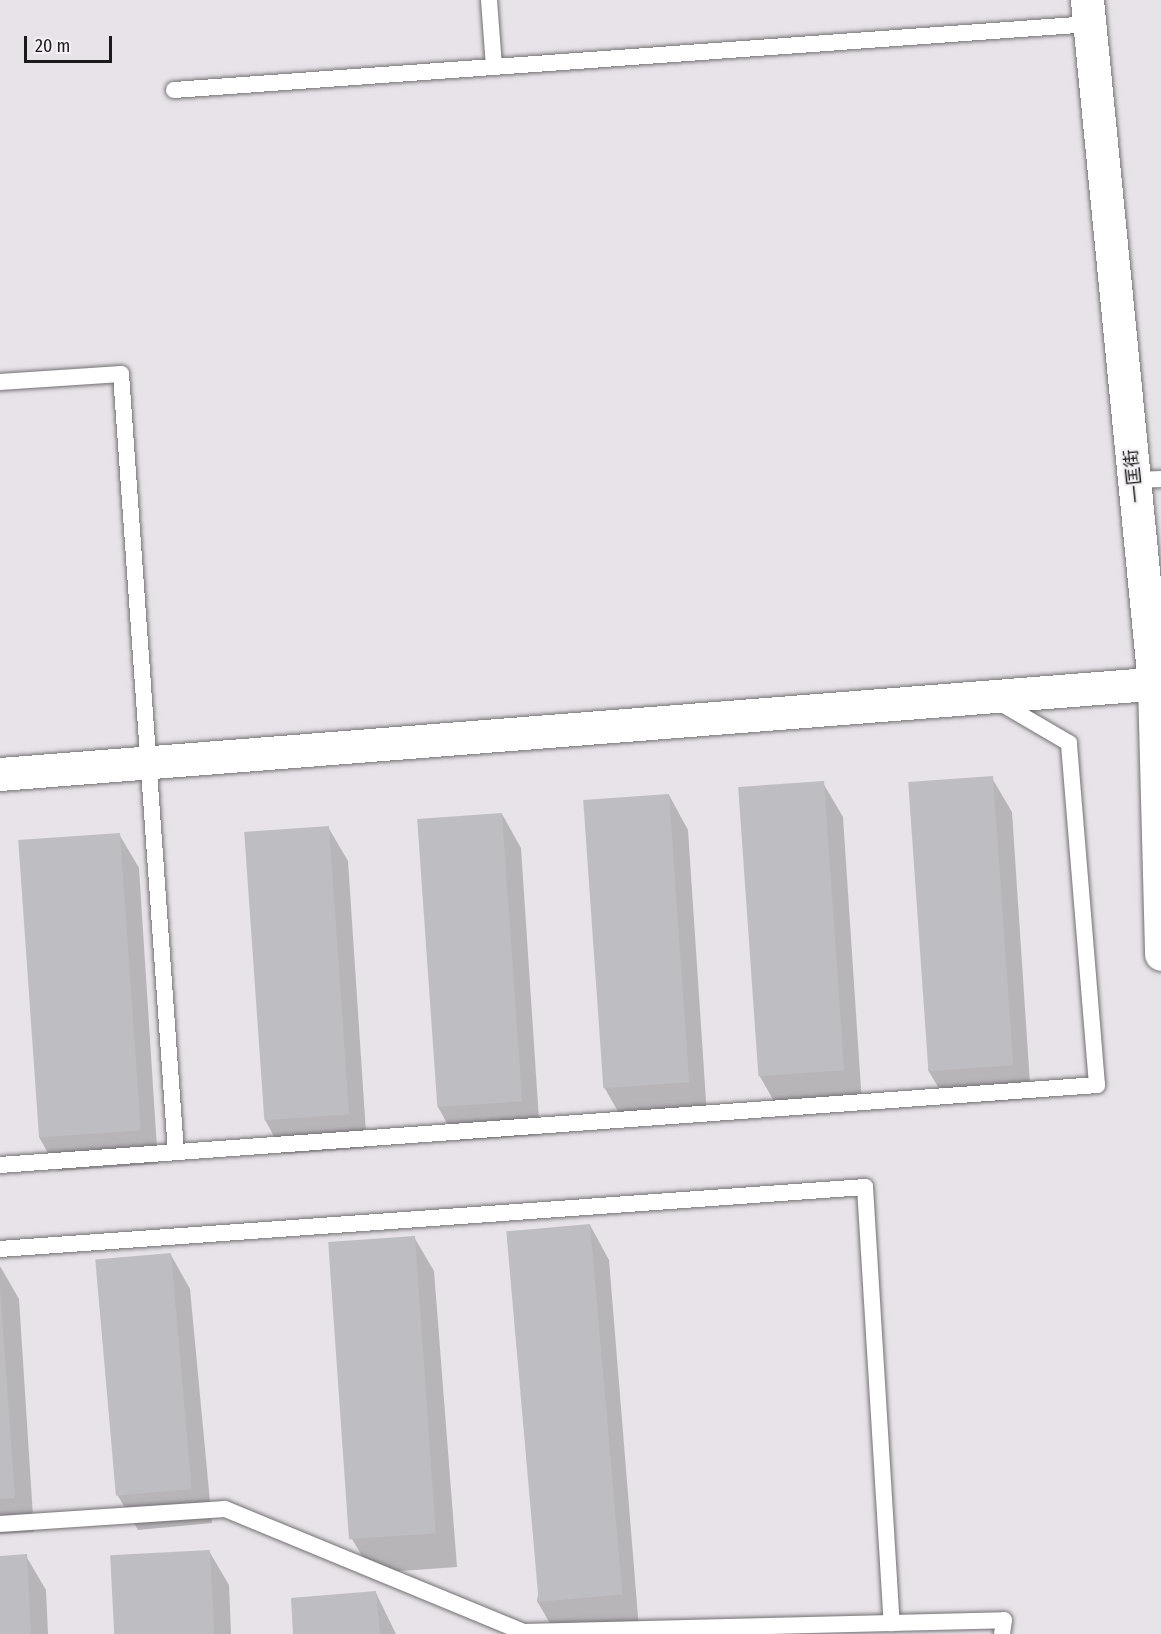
<!DOCTYPE html>
<html>
<head>
<meta charset="utf-8">
<style>
  body { margin:0 }
  #map { position:relative; width:1161px; height:1634px; overflow:hidden; background:#e7e3e8; font-family:"Fira Sans Condensed","Noto Sans SC",sans-serif }
  div>[style] { position:absolute }
  [style*='--x'] { left:calc(var(--x)*1px); top:calc(var(--y)*1px); width:calc(var(--w)*1px); rotate:calc(var(--a)*1deg) }
  .shadow>* { inset:0; background:#0003 }
  .building>* { inset:0; background:#bebdc2; transform-origin:0 0 }
  .roads { filter:drop-shadow(0 0 2px #737073) drop-shadow(0 0 2px #737073) }
  .service>* { height:16px; margin:-8px; padding:0 8px; transform-origin:8px; border-radius:8px; background:#fff }
  .tertiary>* { height:33px; margin:-16.5px; padding:0 16.5px; transform-origin:16.5px; border-radius:16.5px; background:#fff }
  span { translate:-50% -50%; white-space:nowrap; text-align:center; line-height:1.15; -webkit-text-stroke:4.5px #f4f0f5; paint-order:stroke }
  .street-label { font-size:18px; color:#1c1b1c }
  .scale { position:absolute; left:24px; top:36px; width:88px; height:27px; box-sizing:border-box; border:3px solid #1c1b1c; border-top:0; padding-left:8px; font-size:18px; line-height:21px; white-space:nowrap; color:#1c1b1c; -webkit-text-stroke:4px #f4f0f5; paint-order:stroke }
</style>
</head>
<body>
<div id="map">
  <div class="shadow">
    <i style="clip-path:polygon(992px 778px,1012px 812px,1031px 1099px,948px 1104px,928px 1070px)"></i>
    <i style="clip-path:polygon(823px 783px,843px 817px,862px 1104px,779px 1110px,759px 1075px)"></i>
    <i style="clip-path:polygon(669px 795px,688px 830px,707px 1116px,624px 1122px,604px 1087px)"></i>
    <i style="clip-path:polygon(502px 814px,521px 848px,540px 1135px,457px 1141px,438px 1107px)"></i>
    <i style="clip-path:polygon(328px 827px,348px 861px,367px 1148px,284px 1154px,265px 1120px)"></i>
    <i style="clip-path:polygon(119px 834px,139px 868px,158px 1164px,58px 1171px,39px 1137px)"></i>
    <i style="clip-path:polygon(590px 1225px,609px 1260px,639px 1629px,556px 1634px,537px 1601px)"></i>
    <i style="clip-path:polygon(414px 1237px,434px 1271px,457px 1567px,372px 1573px,352px 1539px)"></i>
    <i style="clip-path:polygon(171px 1255px,190px 1289px,212px 1523px,138px 1530px,118px 1496px)"></i>
    <i style="clip-path:polygon(0 1266px,19px 1299px,34px 1532px,0 1534px)"></i>
    <i style="clip-path:polygon(209px 1551px,229px 1585px,231px 1634px,115px 1634px)"></i>
    <i style="clip-path:polygon(26px 1556px,46px 1590px,48px 1634px,0 1634px,0 1557px)"></i>
    <i style="clip-path:polygon(376px 1593px,396px 1634px,295px 1634px)"></i>
  </div>
  <div class="building">
    <i style="left:993px;top:776px;width:290px;height:85px;rotate:86deg"></i>
    <i style="left:824px;top:781px;width:290px;height:86px;rotate:86deg"></i>
    <i style="left:669px;top:794px;width:289px;height:86px;rotate:86deg"></i>
    <i style="left:502px;top:813px;width:289px;height:85px;rotate:86deg"></i>
    <i style="left:329px;top:826px;width:289px;height:85px;rotate:86deg"></i>
    <i style="left:120px;top:833px;width:298px;height:102px;rotate:86deg"></i>
    <i style="left:590px;top:1224px;width:372px;height:84px;rotate:85deg"></i>
    <i style="left:415px;top:1236px;width:298px;height:87px;rotate:86deg"></i>
    <i style="left:171px;top:1253px;width:237px;height:76px;rotate:85deg"></i>
    <i style="clip-path:polygon(0 1288px,15px 1498px,0 1499px)"></i>
    <i style="left:210px;top:1550px;width:84px;height:100px;rotate:87deg"></i>
    <i style="clip-path:polygon(27px 1554px,31px 1634px,0 1634px,0 1556px)"></i>
    <i style="clip-path:polygon(376px 1591px,380px 1634px,293px 1634px,291px 1598px)"></i>
  </div>
  <div class="roads">
    <div class="service">
      <i style="--x:489;--y:0;--w:67;--a:85.7"></i>
      <i style="--x:174;--y:90;--w:918;--a:-4.12"></i>
      <i style="--x:0;--y:382;--w:121;--a:-3.8"></i>
      <i style="--x:121;--y:374;--w:780;--a:85.96"></i>
      <i style="--x:1134;--y:480;--w:27;--a:-2"></i>
      <i style="--x:0;--y:1165;--w:1100;--a:-4.17"></i>
      <i style="--x:1097;--y:1085;--w:343;--a:-94.7"></i>
      <i style="--x:1069;--y:743;--w:83;--a:-149.7"></i>
      <i style="--x:0;--y:1249;--w:867;--a:-4.1"></i>
      <i style="--x:865;--y:1187;--w:437;--a:86.5"></i>
      <i style="--x:0;--y:1524;--w:225;--a:-3.8"></i>
      <i style="--x:225;--y:1509;--w:322;--a:22.4"></i>
      <i style="--x:523;--y:1632;--w:481;--a:-1.4"></i>
      <i style="--x:1004;--y:1620;--w:14;--a:98"></i>
    </div>
    <div class="tertiary">
      <i style="--x:1087;--y:0;--w:686;--a:84.4"></i>
      <i style="--x:1154;--y:683;--w:271;--a:88.5"></i>
      <i style="--x:0;--y:774;--w:1165;--a:-4.48"></i>
    </div>
  </div>
  <div class="street-label">
    <span style="left:1134px;top:476px;rotate:-96deg">一匡街</span>
  </div>
  <div class="scale">20 m</div>
</div>
</body>
</html>
